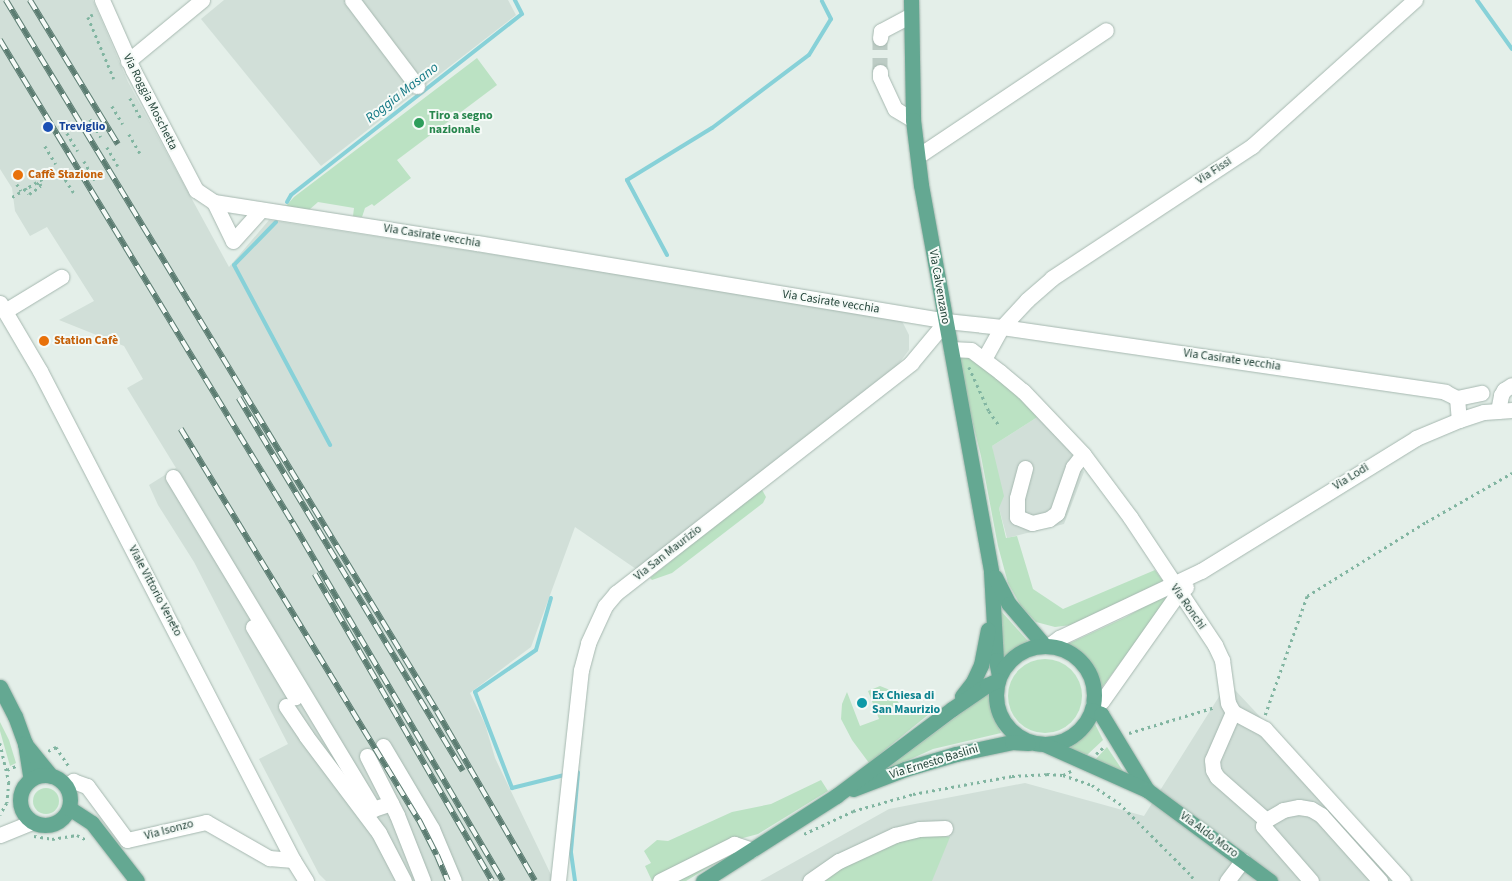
<!DOCTYPE html>
<html>
<head>
<meta charset="utf-8">
<style>
  body { margin:0 }
  #map { position:relative; width:1512px; height:881px; overflow:hidden; background:#e4efe9; font-family:"Source Sans 3",sans-serif }
  div>[style] { position:absolute }
  [style*='--x'] { left:calc(var(--x)*1px); top:calc(var(--y)*1px); width:calc(var(--w)*1px); rotate:calc(var(--a)*1deg) }
  .built>* { inset:0; background:#d1dfd8 }
  .green>* { inset:0; background:#bbe2c3 }
  .round { border-radius:50% }
  .stream>* { height:4px; margin:-2px; padding:0 2px; transform-origin:2px; border-radius:2px; background:#87d1d8 }
  .minor-tunnel>* { height:15px; margin-top:-7.5px; transform-origin:0; background:repeating-linear-gradient(90deg,#bdccc5 0 15px,transparent 0 23px) }
  .path>* { height:2.5px; margin-top:-1.25px; transform-origin:0; background:repeating-linear-gradient(90deg,#81b5a1 0 2.5px,transparent 0 6.5px) }
  .roads { filter:drop-shadow(0 0 1px #a6b8b0) drop-shadow(0 0 1px #a6b8b0) }
  .minor>* { height:15px; margin:-7.5px; padding:0 7.5px; transform-origin:7.5px; border-radius:7.5px; background:#fff }
  .major>* { height:15px; margin:-7.5px; padding:0 7.5px; transform-origin:7.5px; border-radius:7.5px; background:#64a892 }
  .major>.ring { margin:-7.5px; padding:0; box-sizing:content-box; background:none; border:15px solid #64a892; border-radius:50% }
  .rail>* { height:5.5px; margin-top:-2.75px; transform-origin:0; background:repeating-linear-gradient(90deg,#f5faf7 0 11px,#5c7d72 0 22px); box-sizing:border-box; border-block:1px solid #5c7d72 }
  .dots>* { width:14px; height:14px; translate:-50% -50%; box-sizing:border-box; border:2px solid #f5faf7; border-radius:50% }
  span { translate:-50% -50%; white-space:nowrap; text-align:center; line-height:1.15; -webkit-text-stroke:4px #f5faf7; paint-order:stroke }
  .street-label { font-size:12px; color:#214237 }
  .leisure-label { font-size:12px; color:#27864d; font-weight:700 }
  .left { translate:0 -50%; text-align:left }
  .transit-label { font-size:12px; color:#164399; font-weight:700 }
  .food-label { font-size:12px; color:#c56008; font-weight:700 }
  .culture-label { font-size:12px; color:#0d838f; font-weight:700 }
  .water-label { font-size:14px; color:#147985; font-style:italic }
</style>
</head>
<body>
<div id="map">
  <div class="built">
    <i style="clip-path:polygon(0 0,93px 0,128px 82px,229px 267px,269px 220px,888px 315px,901px 319px,909px 335px,909px 350px,897px 366px,636px 569px,575px 527px,531px 647px,470px 693px,485px 724px,495px 758px,554px 881px,326px 881px,319px 874px,259px 759px,288px 744px,194px 562px,158px 505px,149px 485px,176px 468px,127px 388px,143px 379px,124px 346px,59px 320px,94px 301px,47px 227px,30px 236px,15px 211px,12px 188px,0 169px)"></i>
    <i style="clip-path:polygon(224px 0,508px 0,516px 15px,321px 166px,201px 19px)"></i>
    <i style="clip-path:polygon(1039px 416px,1064px 443px,1084px 472px,1064px 524px,1007px 538px,999px 508px,992px 446px)"></i>
    <i style="clip-path:polygon(1235px 690px,1414px 881px,760px 881px,889px 809px,1025px 783px,1144px 816px,1220px 695px)"></i>
  </div>
  <div class="green">
    <i style="clip-path:polygon(477px 58px,497px 85px,397px 160px,411px 178px,374px 206px,372px 204px,365px 208px,362px 217px,353px 216px,354px 208px,318px 202px,309px 210px,286px 206px,294px 197px)"></i>
    <i style="clip-path:polygon(966px 353px,1018px 394px,1039px 416px,992px 446px,1004px 496px,999px 508px,1006px 538px,1017px 536px,1033px 589px,1063px 609px,1155px 570px,1163px 581px,1071px 625px,1055px 627px,1036px 622px,1021px 606px,1008px 583px,998px 546px,981px 456px,958px 364px,959px 358px)"></i>
    <i style="clip-path:polygon(761px 488px,766px 497px,763px 503px,672px 573px,652px 580px,650px 578px)"></i>
    <i style="clip-path:polygon(1168px 593px,1170px 596px,1103px 686px,1100px 687px,1090px 663px,1068px 644px,1126px 617px)"></i>
    <i style="clip-path:polygon(1001px 611px,1028px 641px,1000px 659px)"></i>
    <i class="round" style="left:1008px;top:659px;width:74px;height:74px"></i>
    <i style="clip-path:polygon(880px 686px,890px 690px,903px 709px,916px 706px,929px 714px,869px 763px,852px 740px,841px 719px,842px 704px,847px 692px,860px 726px,879px 719px,868px 691px)"></i>
    <i style="clip-path:polygon(988px 693px,991px 711px,1001px 733px,933px 749px,882px 772px)"></i>
    <i style="clip-path:polygon(0 722px,9px 740px,16px 763px,10px 766px,0 731px)"></i>
    <i style="clip-path:polygon(1094px 722px,1103px 740px,1087px 755px,1071px 749px,1070px 745px,1082px 737px)"></i>
    <i style="clip-path:polygon(1107px 747px,1123px 771px,1124px 772px,1095px 760px)"></i>
    <i style="clip-path:polygon(821px 780px,828px 791px,758px 834px,732px 841px,732px 853px,686px 881px,652px 881px,645px 866px,651px 863px,644px 851px,657px 840px,668px 841px,732px 812px,771px 804px)"></i>
    <i class="round" style="left:33px;top:788px;width:26px;height:26px"></i>
    <i style="clip-path:polygon(927px 834px,950px 837px,932px 881px,823px 881px,845px 865px,882px 845px)"></i>
  </div>
  <div class="stream">
    <i style="--x:1477;--y:0;--w:60;--a:54.5"></i>
    <i style="--x:287;--y:202;--w:8;--a:-60"></i>
    <i style="--x:291;--y:195;--w:293;--a:-38.1"></i>
    <i style="--x:522;--y:14;--w:16;--a:-117"></i>
    <i style="--x:276;--y:222;--w:60;--a:134.3"></i>
    <i style="--x:234;--y:265;--w:204;--a:61.9"></i>
    <i style="--x:667;--y:255;--w:85;--a:-118.1"></i>
    <i style="--x:627;--y:180;--w:100;--a:-31.5"></i>
    <i style="--x:712;--y:128;--w:121;--a:-37"></i>
    <i style="--x:809;--y:55;--w:42;--a:-58.6"></i>
    <i style="--x:831;--y:19;--w:20;--a:-117"></i>
    <i style="--x:551;--y:598;--w:54;--a:106.1"></i>
    <i style="--x:536;--y:650;--w:74;--a:145.5"></i>
    <i style="--x:475;--y:692;--w:103;--a:68.9"></i>
    <i style="--x:512;--y:788;--w:54;--a:-14"></i>
    <i style="--x:575;--y:881;--w:30;--a:-98"></i>
    <i style="--x:571;--y:851;--w:79;--a:-84.9"></i>
  </div>
  <div class="minor-tunnel">
    <i style="--x:880;--y:72;--w:34;--a:-90"></i>
  </div>
  <div class="path">
    <i style="--x:93;--y:15;--w:5;--a:158"></i>
    <i style="--x:88;--y:17;--w:67;--a:67.2"></i>
    <i style="--x:130;--y:98;--w:24;--a:62"></i>
    <i style="--x:112;--y:106;--w:21;--a:59"></i>
    <i style="--x:90;--y:119;--w:21;--a:59"></i>
    <i style="--x:67;--y:133;--w:21;--a:59"></i>
    <i style="--x:129;--y:134;--w:22;--a:60"></i>
    <i style="--x:45;--y:146;--w:21;--a:59"></i>
    <i style="--x:107;--y:147;--w:22;--a:60"></i>
    <i style="--x:84;--y:161;--w:22;--a:60"></i>
    <i style="--x:62;--y:174;--w:22;--a:58"></i>
    <i style="--x:17;--y:184;--w:8;--a:60"></i>
    <i style="--x:25;--y:188;--w:7;--a:56"></i>
    <i style="--x:29;--y:194;--w:14;--a:-34"></i>
    <i style="--x:41;--y:186;--w:4;--a:-124"></i>
    <i style="--x:39;--y:183;--w:4;--a:146"></i>
    <i style="--x:12;--y:197;--w:39;--a:-31"></i>
    <i style="--x:969;--y:367;--w:48;--a:65.6"></i>
    <i style="--x:989;--y:411;--w:19;--a:55"></i>
    <i style="--x:1265;--y:715;--w:126;--a:-70.6"></i>
    <i style="--x:1307;--y:596;--w:140;--a:-31.9"></i>
    <i style="--x:1426;--y:522;--w:99;--a:-29.7"></i>
    <i style="--x:1129;--y:733;--w:90;--a:-16.8"></i>
    <i style="--x:0;--y:743;--w:40;--a:77"></i>
    <i style="--x:9;--y:782;--w:21;--a:95"></i>
    <i style="--x:7;--y:803;--w:14;--a:120"></i>
    <i style="--x:48;--y:751;--w:9;--a:-27"></i>
    <i style="--x:56;--y:747;--w:25;--a:56"></i>
    <i style="--x:1096;--y:754;--w:12;--a:-42"></i>
    <i style="--x:7;--y:770;--w:10;--a:-24"></i>
    <i style="--x:1063;--y:775;--w:9;--a:-27"></i>
    <i style="--x:804;--y:834;--w:54;--a:-25.1"></i>
    <i style="--x:853;--y:811;--w:62;--a:-15.8"></i>
    <i style="--x:913;--y:794;--w:101;--a:-10.3"></i>
    <i style="--x:1012;--y:776;--w:35;--a:-3"></i>
    <i style="--x:1047;--y:774;--w:16;--a:4"></i>
    <i style="--x:1063;--y:775;--w:31;--a:19"></i>
    <i style="--x:1092;--y:785;--w:32;--a:34"></i>
    <i style="--x:1119;--y:803;--w:103;--a:45"></i>
    <i style="--x:1192;--y:876;--w:5;--a:68"></i>
    <i style="--x:34;--y:836;--w:18;--a:9"></i>
    <i style="--x:52;--y:839;--w:25;--a:-9"></i>
    <i style="--x:77;--y:835;--w:11;--a:27"></i>
  </div>
  <div class="roads">
    <div class="minor">
      <i style="--x:102;--y:0;--w:77;--a:66.1"></i>
      <i style="--x:133;--y:70;--w:136;--a:62.3"></i>
      <i style="--x:196;--y:190;--w:22;--a:34"></i>
      <i style="--x:214;--y:202;--w:266;--a:8.9"></i>
      <i style="--x:477;--y:243;--w:475;--a:9.4"></i>
      <i style="--x:946;--y:321;--w:56;--a:6.1"></i>
      <i style="--x:1002;--y:327;--w:448;--a:8.3"></i>
      <i style="--x:1445;--y:392;--w:13;--a:27"></i>
      <i style="--x:1457;--y:398;--w:22;--a:85"></i>
      <i style="--x:352;--y:0;--w:108;--a:52.9"></i>
      <i style="--x:880;--y:38;--w:7;--a:-82"></i>
      <i style="--x:881;--y:31;--w:34;--a:-28"></i>
      <i style="--x:128;--y:61;--w:96;--a:-39.5"></i>
      <i style="--x:880;--y:72;--w:5;--a:90"></i>
      <i style="--x:880;--y:77;--w:35;--a:65"></i>
      <i style="--x:895;--y:109;--w:21;--a:31"></i>
      <i style="--x:918;--y:156;--w:226;--a:-33.8"></i>
      <i style="--x:214;--y:202;--w:43;--a:64"></i>
      <i style="--x:233;--y:241;--w:42;--a:-47.9"></i>
      <i style="--x:0;--y:303;--w:79;--a:59.5"></i>
      <i style="--x:40;--y:371;--w:551;--a:62.64"></i>
      <i style="--x:293;--y:860;--w:25;--a:58"></i>
      <i style="--x:5;--y:311;--w:66;--a:-31.3"></i>
      <i style="--x:951;--y:349;--w:20;--a:3"></i>
      <i style="--x:971;--y:350;--w:36;--a:37"></i>
      <i style="--x:1000;--y:372;--w:30;--a:40"></i>
      <i style="--x:1023;--y:391;--w:87;--a:46.4"></i>
      <i style="--x:1083;--y:454;--w:79;--a:53.3"></i>
      <i style="--x:1130;--y:517;--w:154;--a:56.4"></i>
      <i style="--x:1215;--y:645;--w:17;--a:65"></i>
      <i style="--x:1222;--y:660;--w:43;--a:82.1"></i>
      <i style="--x:1228;--y:703;--w:10;--a:61"></i>
      <i style="--x:1233;--y:712;--w:36;--a:28"></i>
      <i style="--x:1265;--y:729;--w:205;--a:47.8"></i>
      <i style="--x:984;--y:359;--w:37;--a:-61"></i>
      <i style="--x:1002;--y:327;--w:37;--a:-47"></i>
      <i style="--x:1027;--y:300;--w:33;--a:-41"></i>
      <i style="--x:1052;--y:278;--w:240;--a:-33.4"></i>
      <i style="--x:1252;--y:146;--w:219;--a:-41.9"></i>
      <i style="--x:1457;--y:398;--w:25;--a:-12"></i>
      <i style="--x:1498;--y:411;--w:16;--a:-79"></i>
      <i style="--x:1501;--y:395;--w:6;--a:-59"></i>
      <i style="--x:1504;--y:390;--w:9;--a:-32"></i>
      <i style="--x:1025;--y:468;--w:31;--a:105"></i>
      <i style="--x:1017;--y:498;--w:19;--a:90"></i>
      <i style="--x:1017;--y:517;--w:16;--a:22"></i>
      <i style="--x:1032;--y:523;--w:17;--a:-13"></i>
      <i style="--x:1049;--y:519;--w:10;--a:-37"></i>
      <i style="--x:1057;--y:513;--w:49;--a:-70.8"></i>
      <i style="--x:1073;--y:467;--w:16;--a:-52"></i>
      <i style="--x:173;--y:477;--w:388;--a:58.9"></i>
      <i style="--x:373;--y:809;--w:19;--a:-18"></i>
      <i style="--x:253;--y:627;--w:82;--a:59"></i>
      <i style="--x:1048;--y:646;--w:14;--a:-36"></i>
      <i style="--x:1059;--y:638;--w:157;--a:-25.3"></i>
      <i style="--x:1201;--y:571;--w:253;--a:-31.7"></i>
      <i style="--x:1416;--y:438;--w:47;--a:-22.7"></i>
      <i style="--x:1459;--y:420;--w:26;--a:-18"></i>
      <i style="--x:1484;--y:412;--w:28;--a:-4"></i>
      <i style="--x:1093;--y:704;--w:9;--a:-18"></i>
      <i style="--x:1102;--y:701;--w:125;--a:-54.8"></i>
      <i style="--x:1174;--y:599;--w:17;--a:-45"></i>
      <i style="--x:286;--y:706;--w:36;--a:56"></i>
      <i style="--x:306;--y:736;--w:121;--a:53"></i>
      <i style="--x:379;--y:833;--w:54;--a:62.5"></i>
      <i style="--x:1233;--y:712;--w:52;--a:113.6"></i>
      <i style="--x:1212;--y:760;--w:10;--a:84"></i>
      <i style="--x:1213;--y:770;--w:8;--a:60"></i>
      <i style="--x:1217;--y:777;--w:65;--a:41.3"></i>
      <i style="--x:383;--y:746;--w:96;--a:59.4"></i>
      <i style="--x:432;--y:829;--w:56;--a:67.1"></i>
      <i style="--x:367;--y:756;--w:66;--a:63"></i>
      <i style="--x:397;--y:815;--w:71;--a:68.5"></i>
      <i style="--x:66;--y:786;--w:9;--a:-36"></i>
      <i style="--x:73;--y:781;--w:15;--a:20"></i>
      <i style="--x:87;--y:786;--w:67;--a:53.5"></i>
      <i style="--x:127;--y:840;--w:81;--a:-12.8"></i>
      <i style="--x:206;--y:822;--w:73;--a:29.7"></i>
      <i style="--x:269;--y:858;--w:24;--a:5"></i>
      <i style="--x:0;--y:835;--w:35;--a:-22"></i>
      <i style="--x:558;--y:881;--w:212;--a:-83.8"></i>
      <i style="--x:581;--y:670;--w:28;--a:-75"></i>
      <i style="--x:588;--y:643;--w:41;--a:-65.3"></i>
      <i style="--x:605;--y:606;--w:17;--a:-50"></i>
      <i style="--x:616;--y:593;--w:374;--a:-37.9"></i>
      <i style="--x:911;--y:363;--w:55;--a:-50.2"></i>
      <i style="--x:660;--y:881;--w:83;--a:-26.6"></i>
      <i style="--x:734;--y:844;--w:19;--a:18"></i>
      <i style="--x:810;--y:881;--w:35;--a:-35"></i>
      <i style="--x:839;--y:861;--w:62;--a:-24.9"></i>
      <i style="--x:895;--y:835;--w:25;--a:-14"></i>
      <i style="--x:919;--y:829;--w:26;--a:-2"></i>
      <i style="--x:1227;--y:881;--w:26;--a:-53"></i>
      <i style="--x:1311;--y:881;--w:73;--a:-131.1"></i>
      <i style="--x:1263;--y:826;--w:7;--a:-63"></i>
      <i style="--x:1266;--y:820;--w:20;--a:-30"></i>
      <i style="--x:1283;--y:810;--w:16;--a:-11"></i>
      <i style="--x:1299;--y:807;--w:12;--a:9"></i>
      <i style="--x:1311;--y:809;--w:12;--a:31"></i>
      <i style="--x:1321;--y:815;--w:89;--a:48.2"></i>
    </div>
    <div class="major">
      <i style="--x:911;--y:0;--w:120;--a:89"></i>
      <i style="--x:913;--y:120;--w:65;--a:83"></i>
      <i style="--x:921;--y:185;--w:392;--a:79.7"></i>
      <i style="--x:991;--y:571;--w:89;--a:86.8"></i>
      <i style="--x:996;--y:660;--w:15;--a:79"></i>
      <i style="--x:995;--y:577;--w:30;--a:63"></i>
      <i style="--x:1009;--y:604;--w:55;--a:49.4"></i>
      <i class="ring" style="left:996px;top:646px;width:83px;height:83px"></i>
      <i style="--x:0;--y:687;--w:33;--a:63"></i>
      <i style="--x:15;--y:716;--w:29;--a:70"></i>
      <i style="--x:25;--y:743;--w:36;--a:81"></i>
      <i style="--x:962;--y:696;--w:18;--a:-52"></i>
      <i style="--x:973;--y:682;--w:19;--a:-65"></i>
      <i style="--x:981;--y:665;--w:36;--a:-79"></i>
      <i style="--x:1092;--y:710;--w:10;--a:24"></i>
      <i style="--x:1101;--y:714;--w:89;--a:58.8"></i>
      <i style="--x:25;--y:744;--w:41;--a:50.9"></i>
      <i style="--x:1046;--y:745;--w:111;--a:24"></i>
      <i style="--x:1147;--y:790;--w:153;--a:36.5"></i>
      <i class="ring" style="left:20px;top:775px;width:35px;height:35px"></i>
      <i style="--x:853;--y:789;--w:56;--a:-21"></i>
      <i style="--x:905;--y:769;--w:53;--a:-16.4"></i>
      <i style="--x:956;--y:754;--w:57;--a:-12.1"></i>
      <i style="--x:1012;--y:742;--w:16;--a:4"></i>
      <i style="--x:69;--y:808;--w:27;--a:33"></i>
      <i style="--x:92;--y:823;--w:73;--a:52.2"></i>
      <i style="--x:703;--y:881;--w:158;--a:-32.6"></i>
      <i style="--x:836;--y:796;--w:145;--a:-36.9"></i>
      <i style="--x:952;--y:709;--w:42;--a:-34.4"></i>
      <i style="--x:987;--y:685;--w:12;--a:-24"></i>
    </div>
  </div>
  <div class="rail">
    <i style="--x:6;--y:0;--w:831;--a:58.78"></i>
    <i style="--x:437;--y:711;--w:196;--a:60"></i>
    <i style="--x:30;--y:0;--w:169;--a:58.6"></i>
    <i style="--x:0;--y:40;--w:565;--a:58.76"></i>
    <i style="--x:293;--y:523;--w:415;--a:59.6"></i>
    <i style="--x:239;--y:398;--w:435;--a:59"></i>
    <i style="--x:181;--y:429;--w:458;--a:58.7"></i>
    <i style="--x:419;--y:820;--w:39;--a:63"></i>
    <i style="--x:437;--y:855;--w:28;--a:67"></i>
    <i style="--x:315;--y:574;--w:354;--a:60"></i>
  </div>
  <div class="dots">
    <i style="left:419px;top:123px;background:#2e9e5b"></i>
    <i style="left:48px;top:127px;background:#1a4fb4"></i>
    <i style="left:18px;top:175px;background:#e8710a"></i>
    <i style="left:44px;top:341px;background:#e8710a"></i>
    <i style="left:862px;top:703px;background:#0f9aa8"></i>
  </div>
  <div class="street-label">
    <span style="left:150px;top:102px;rotate:63deg">Via Roggia Moschetta</span>
    <span style="left:1214px;top:171px;rotate:-33deg">Via Fissi</span>
    <span style="left:432px;top:236px;rotate:9deg">Via Casirate vecchia</span>
    <span style="left:939px;top:287px;rotate:80deg">Via Calvenzano</span>
    <span style="left:831px;top:302px;rotate:9deg">Via Casirate vecchia</span>
    <span style="left:1232px;top:360px;rotate:8deg">Via Casirate vecchia</span>
    <span style="left:1351px;top:477px;rotate:-32deg">Via Lodi</span>
    <span style="left:668px;top:553px;rotate:-38deg">Via San Maurizio</span>
    <span style="left:155px;top:591px;rotate:62deg">Viale Vittorio Veneto</span>
    <span style="left:1188px;top:607px;rotate:55deg">Via Ronchi</span>
    <span style="left:934px;top:762px;rotate:-17deg">Via Ernesto Baslini</span>
    <span style="left:169px;top:830px;rotate:-15deg">Via Isonzo</span>
    <span style="left:1209px;top:835px;rotate:36deg">Via Aldo Moro</span>
  </div>
  <div class="leisure-label">
    <span class="left" style="left:429px;top:123px">Tiro a segno<br>nazionale</span>
  </div>
  <div class="transit-label">
    <span class="left" style="left:59px;top:127px">Treviglio</span>
  </div>
  <div class="food-label">
    <span class="left" style="left:28px;top:175px">Caffè Stazione</span>
    <span class="left" style="left:54px;top:341px">Station Cafè</span>
  </div>
  <div class="culture-label">
    <span class="left" style="left:872px;top:703px">Ex Chiesa di<br>San Maurizio</span>
  </div>
  <div class="water-label">
    <span style="left:402px;top:93px;rotate:-38deg">Roggia Masano</span>
  </div>
</div>
</body>
</html>
